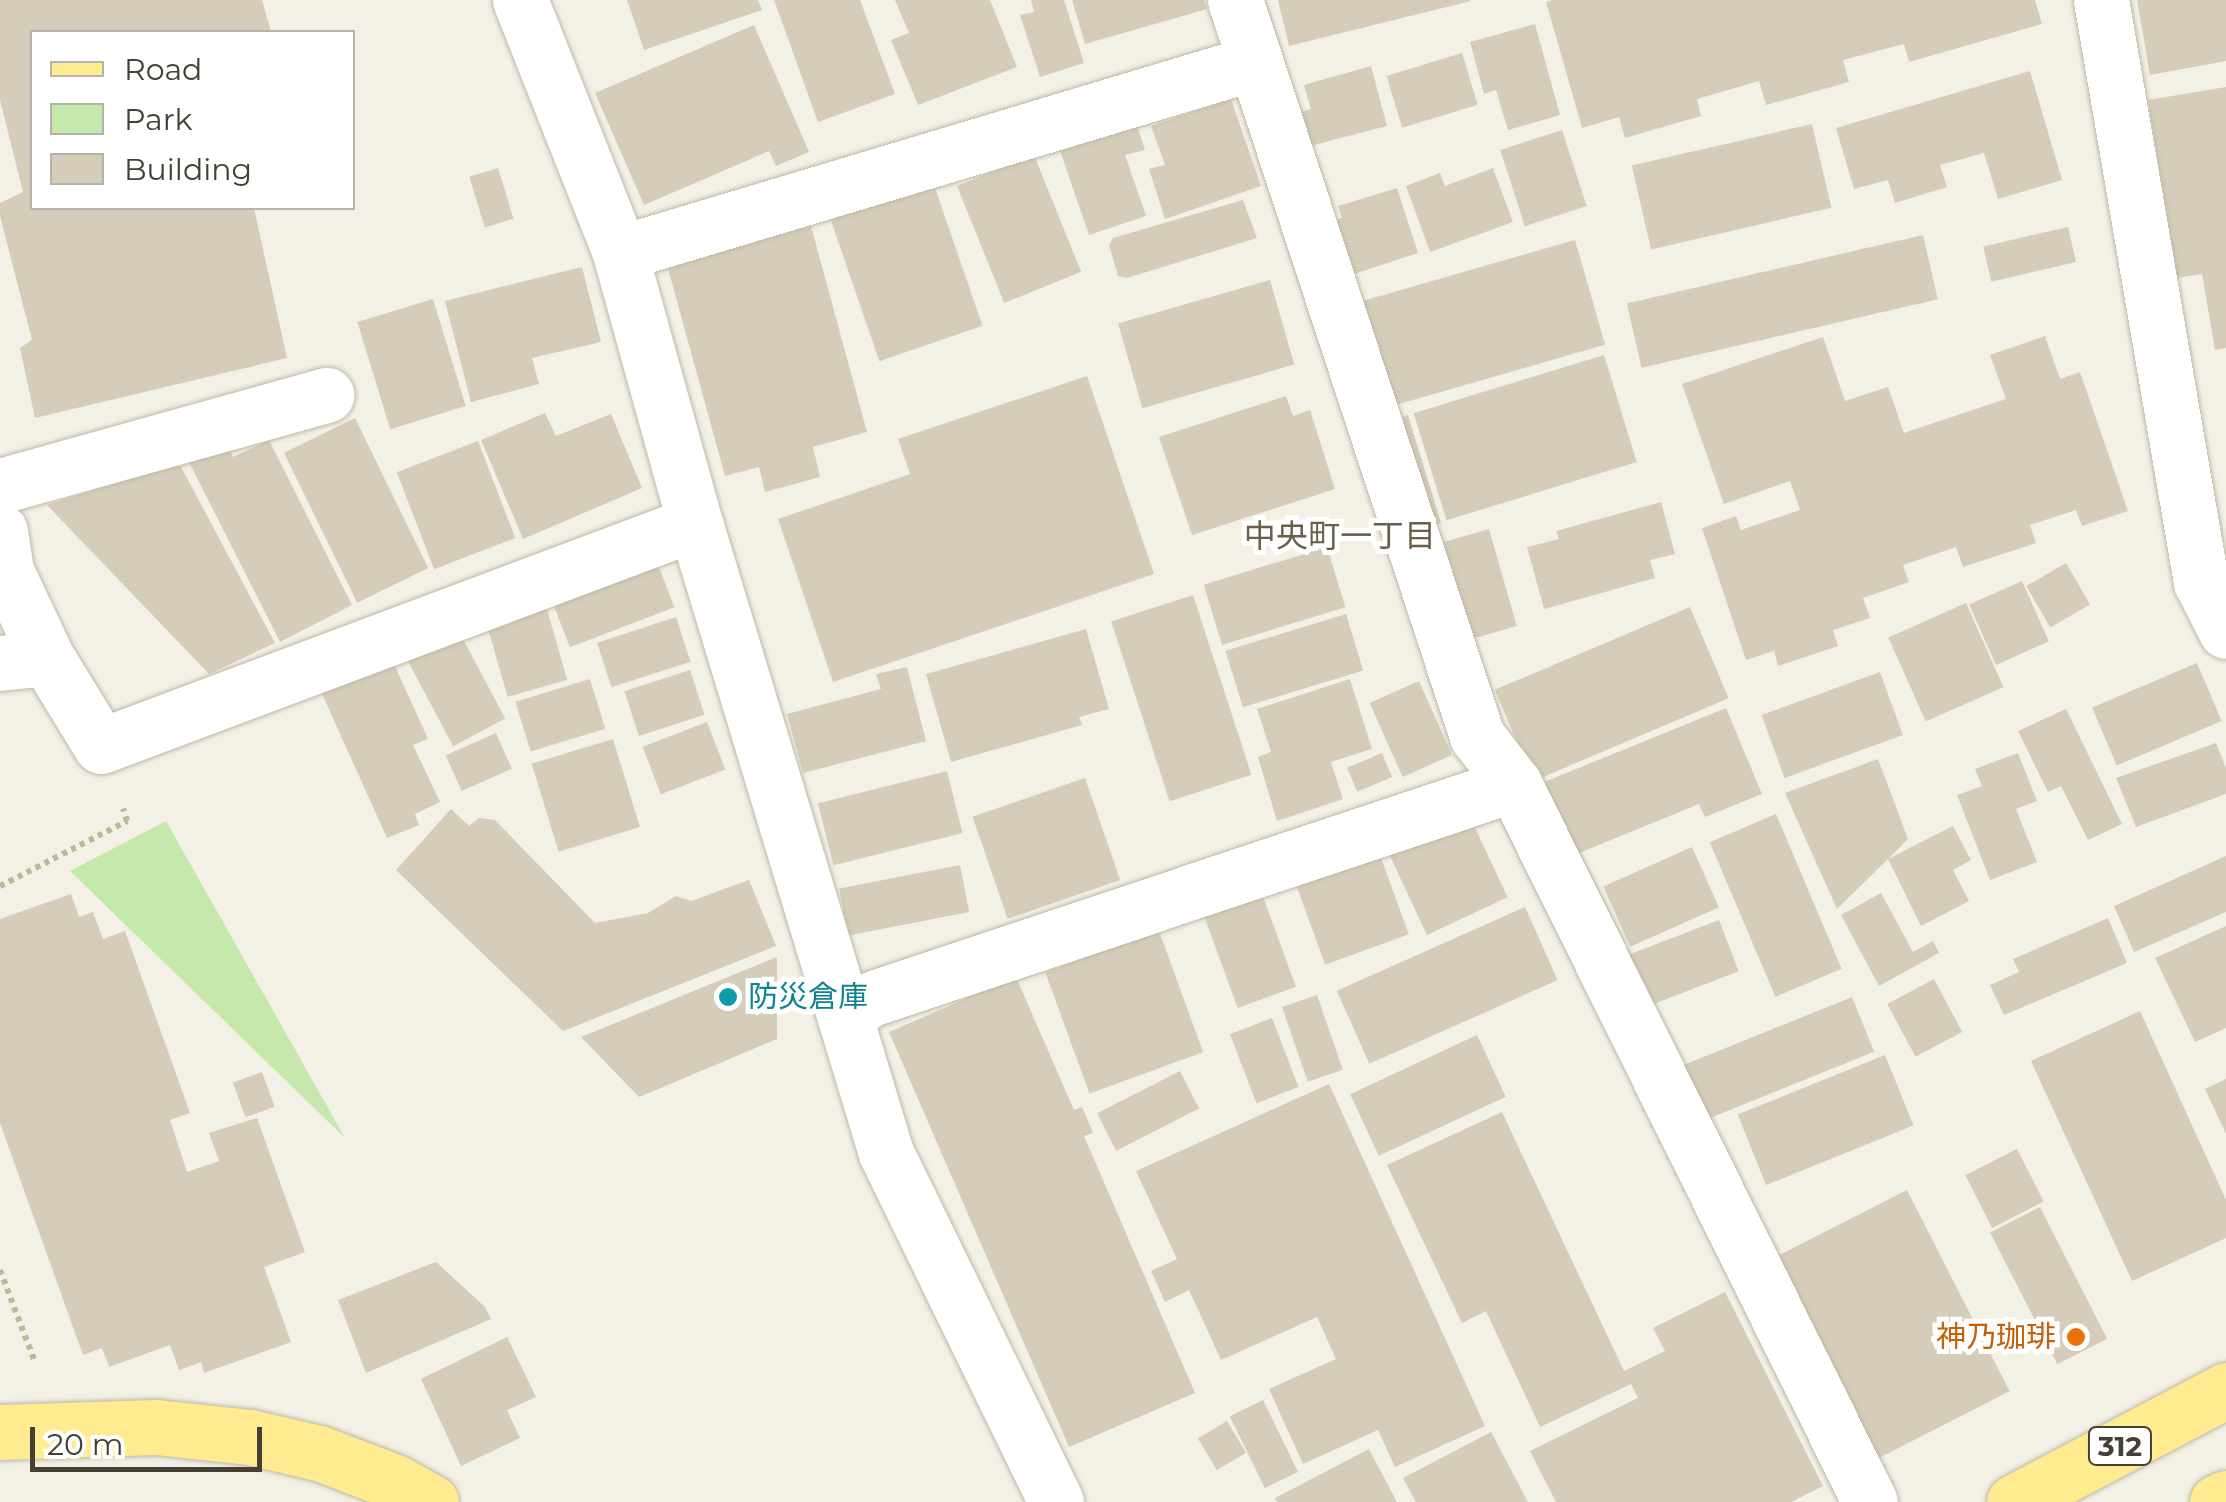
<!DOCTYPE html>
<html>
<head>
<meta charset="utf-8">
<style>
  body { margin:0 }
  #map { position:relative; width:2226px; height:1502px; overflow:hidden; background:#f3f0e5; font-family:Montserrat,"Noto Sans JP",sans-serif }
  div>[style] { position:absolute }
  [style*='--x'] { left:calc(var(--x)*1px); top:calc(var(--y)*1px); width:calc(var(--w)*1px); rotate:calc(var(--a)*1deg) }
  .green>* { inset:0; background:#c6e8ac }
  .building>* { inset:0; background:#d5cdba; transform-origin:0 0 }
  .path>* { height:6px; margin-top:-3px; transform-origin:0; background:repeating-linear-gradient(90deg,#c0b798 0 5px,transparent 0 10px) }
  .roads { filter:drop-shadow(0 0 2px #beb9a7) drop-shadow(0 0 2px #beb9a7) }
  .minor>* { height:55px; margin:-27.5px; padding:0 27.5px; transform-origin:27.5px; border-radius:27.5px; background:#fff }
  .major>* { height:55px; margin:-27.5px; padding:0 27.5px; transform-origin:27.5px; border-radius:27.5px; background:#ffec91 }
  .dots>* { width:28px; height:28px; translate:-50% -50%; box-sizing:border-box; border:5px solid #fff; border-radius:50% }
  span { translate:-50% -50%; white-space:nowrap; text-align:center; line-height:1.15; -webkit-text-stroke:10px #fff; paint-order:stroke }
  .shield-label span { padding:2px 8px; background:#fff; border:2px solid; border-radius:8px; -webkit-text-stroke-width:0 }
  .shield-label { font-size:28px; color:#454034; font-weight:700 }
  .culture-label { font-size:30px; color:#0d838f }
  .left { translate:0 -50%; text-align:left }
  .food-label { font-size:30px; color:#c56008 }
  .right { translate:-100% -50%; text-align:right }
  .neighbourhood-label { font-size:32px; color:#68604b }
  .legend { position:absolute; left:30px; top:30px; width:325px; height:180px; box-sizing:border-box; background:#fff; border:2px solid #b5b3ae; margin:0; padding:12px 18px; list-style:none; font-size:30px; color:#454034 }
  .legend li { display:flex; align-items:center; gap:20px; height:50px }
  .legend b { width:50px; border:2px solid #b5b3ae }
  .scale { position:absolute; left:30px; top:1427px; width:232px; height:45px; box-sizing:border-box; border:5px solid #454034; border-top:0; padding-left:12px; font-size:30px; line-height:35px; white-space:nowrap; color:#454034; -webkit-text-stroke:8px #fff; paint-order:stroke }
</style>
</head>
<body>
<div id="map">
  <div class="green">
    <i style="clip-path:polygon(166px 821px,345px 1138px,70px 871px)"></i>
  </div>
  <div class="building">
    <i style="clip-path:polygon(0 0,262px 0,271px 32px,32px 32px,32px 208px,254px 208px,287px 358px,35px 418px,20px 348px,32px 340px,0 216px,0 203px,23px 192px,0 100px)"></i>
    <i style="clip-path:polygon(627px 0,758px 0,762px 10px,644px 50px)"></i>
    <i style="clip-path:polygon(774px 0,860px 0,895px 94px,818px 122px)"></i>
    <i style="clip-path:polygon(895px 0,990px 0,1017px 67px,918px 105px,891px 40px,909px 33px)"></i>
    <i style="clip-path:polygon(1031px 0,1064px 0,1084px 63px,1040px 77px,1020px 15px,1034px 12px)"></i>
    <i style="clip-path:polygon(1072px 0,1204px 0,1207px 9px,1085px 44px)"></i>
    <i style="clip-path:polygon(1278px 0,1470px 0,1471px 1px,1289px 46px)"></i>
    <i style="clip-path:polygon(1553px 0,2035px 0,2042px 24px,1909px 62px,1904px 44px,1843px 60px,1849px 82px,1766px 105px,1759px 81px,1697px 99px,1701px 116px,1625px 138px,1619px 117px,1582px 128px,1546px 2px)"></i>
    <i style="clip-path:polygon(2137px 0,2226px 0,2226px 61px,2150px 75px)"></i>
    <i style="clip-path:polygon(1535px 24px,1560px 115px,1508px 130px,1496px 90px,1484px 94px,1470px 42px)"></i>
    <i style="clip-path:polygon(754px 25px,809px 152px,776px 166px,769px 151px,644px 205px,595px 93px)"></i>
    <i style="left:1462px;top:53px;width:54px;height:79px;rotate:73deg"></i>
    <i style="clip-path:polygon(1371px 66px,1387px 126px,1310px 146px,1300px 112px,1311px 109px,1304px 85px)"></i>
    <i style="clip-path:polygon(2030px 71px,2062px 180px,1998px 199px,1984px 153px,1940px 165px,1947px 187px,1895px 203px,1888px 180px,1854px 189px,1836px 128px)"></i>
    <i style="clip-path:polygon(2226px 87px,2226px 348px,2215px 350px,2202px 274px,2177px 278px,2148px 100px)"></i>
    <i style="clip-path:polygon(1231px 99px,1261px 186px,1165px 219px,1149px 169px,1165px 165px,1151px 126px)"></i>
    <i style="clip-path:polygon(1134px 116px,1145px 150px,1125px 155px,1146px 216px,1089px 235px,1057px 142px)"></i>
    <i style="left:1812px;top:124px;width:86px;height:185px;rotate:77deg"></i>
    <i style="left:1562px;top:130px;width:80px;height:65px;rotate:72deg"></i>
    <i style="left:1034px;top:155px;width:126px;height:83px;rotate:68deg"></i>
    <i style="left:498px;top:168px;width:53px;height:30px;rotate:73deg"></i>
    <i style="clip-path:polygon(1493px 168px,1513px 222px,1430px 252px,1406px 186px,1440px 173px,1445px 186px)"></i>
    <i style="left:933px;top:182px;width:152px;height:109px;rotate:71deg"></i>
    <i style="clip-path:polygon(1397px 188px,1418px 253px,1342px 278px,1325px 224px,1342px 218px,1338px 206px)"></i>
    <i style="clip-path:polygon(1243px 200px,1257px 238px,1127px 278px,1118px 276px,1109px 245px,1113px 238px)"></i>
    <i style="clip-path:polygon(811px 226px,867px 432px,813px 447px,820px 477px,765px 492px,759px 467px,725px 476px,667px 265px)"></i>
    <i style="left:2068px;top:227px;width:36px;height:87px;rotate:77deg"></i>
    <i style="left:1923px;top:235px;width:66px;height:304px;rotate:77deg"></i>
    <i style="left:1575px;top:240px;width:109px;height:220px;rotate:74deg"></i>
    <i style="clip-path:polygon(582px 267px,601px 342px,532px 358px,539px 384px,471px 402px,445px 301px)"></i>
    <i style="left:1270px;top:280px;width:88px;height:158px;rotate:74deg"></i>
    <i style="left:433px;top:299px;width:112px;height:79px;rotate:73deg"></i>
    <i style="clip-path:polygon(2045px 336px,2060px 379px,2080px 372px,2128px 511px,2082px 526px,2076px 510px,2030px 525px,2036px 543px,1963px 567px,1956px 547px,1903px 565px,1909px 582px,1863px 598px,1870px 618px,1833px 630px,1838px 646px,1778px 666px,1774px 651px,1746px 660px,1702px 528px,1736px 516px,1741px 530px,1800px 510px,1790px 481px,1724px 504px,1682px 384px,1823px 337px,1845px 401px,1888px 387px,1904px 433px,2006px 399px,1990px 355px)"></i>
    <i style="left:1604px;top:355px;width:112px;height:199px;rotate:73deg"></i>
    <i style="clip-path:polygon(1087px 376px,1154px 574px,833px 682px,778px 519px,910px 474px,898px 439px)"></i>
    <i style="clip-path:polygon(1286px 396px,1293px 416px,1310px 410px,1335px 489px,1192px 535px,1159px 437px)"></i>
    <i style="clip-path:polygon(545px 413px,556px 436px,611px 414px,642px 488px,523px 539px,481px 440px)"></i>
    <i style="left:1408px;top:415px;width:113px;height:32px;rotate:73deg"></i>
    <i style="left:355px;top:418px;width:167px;height:79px;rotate:64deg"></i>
    <i style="clip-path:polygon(269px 440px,352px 605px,280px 642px,189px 462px,227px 444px,233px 457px)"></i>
    <i style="left:478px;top:441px;width:104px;height:87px;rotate:69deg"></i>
    <i style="clip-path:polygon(179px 463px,275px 643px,209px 674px,47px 505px)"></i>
    <i style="clip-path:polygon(1661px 502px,1675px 554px,1650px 560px,1655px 578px,1544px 609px,1527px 547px,1559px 539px,1556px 531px)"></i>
    <i style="left:1489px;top:529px;width:101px;height:66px;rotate:74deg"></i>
    <i style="left:1327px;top:547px;width:63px;height:129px;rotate:73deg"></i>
    <i style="left:654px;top:554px;width:57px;height:112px;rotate:69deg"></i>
    <i style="left:2066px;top:563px;width:48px;height:46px;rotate:60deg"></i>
    <i style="left:2022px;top:581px;width:66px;height:58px;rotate:66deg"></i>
    <i style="left:1193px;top:595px;width:189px;height:86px;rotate:72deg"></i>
    <i style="left:544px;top:599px;width:84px;height:62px;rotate:74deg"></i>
    <i style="left:1966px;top:603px;width:92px;height:85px;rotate:66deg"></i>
    <i style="left:1690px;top:607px;width:99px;height:212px;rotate:67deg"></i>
    <i style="left:1346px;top:614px;width:59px;height:126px;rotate:73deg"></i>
    <i style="left:676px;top:617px;width:47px;height:83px;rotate:72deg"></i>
    <i style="left:455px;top:624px;width:107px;height:59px;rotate:62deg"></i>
    <i style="clip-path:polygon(1086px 629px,1109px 709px,1079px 717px,1082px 725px,951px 762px,926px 674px)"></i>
    <i style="clip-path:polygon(389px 653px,428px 739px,413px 745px,440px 802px,415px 814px,419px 825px,387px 838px,318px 685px)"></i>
    <i style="left:2197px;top:663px;width:63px;height:114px;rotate:67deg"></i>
    <i style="clip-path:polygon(907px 667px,926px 741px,803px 773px,787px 714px,881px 689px,876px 674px)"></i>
    <i style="left:690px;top:670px;width:47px;height:69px;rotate:72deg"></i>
    <i style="left:1880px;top:672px;width:67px;height:126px;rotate:70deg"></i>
    <i style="left:590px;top:679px;width:52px;height:78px;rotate:73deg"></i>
    <i style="clip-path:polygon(1350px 679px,1372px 749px,1331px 762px,1343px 799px,1277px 821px,1258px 757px,1271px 752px,1257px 709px)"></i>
    <i style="left:1419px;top:681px;width:81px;height:54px;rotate:66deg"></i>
    <i style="clip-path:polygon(1726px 708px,1762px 794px,1705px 817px,1699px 804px,1562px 860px,1532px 787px)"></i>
    <i style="clip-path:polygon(2066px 709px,2122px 824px,2088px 840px,2061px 786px,2048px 792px,2018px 731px)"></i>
    <i style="left:707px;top:722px;width:51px;height:69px;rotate:69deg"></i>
    <i style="left:496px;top:733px;width:39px;height:55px;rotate:66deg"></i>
    <i style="left:613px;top:739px;width:92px;height:85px;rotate:73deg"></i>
    <i style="clip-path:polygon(2216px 743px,2226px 768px,2226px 794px,2136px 827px,2116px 778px)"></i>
    <i style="left:1382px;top:753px;width:26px;height:38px;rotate:67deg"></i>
    <i style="clip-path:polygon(2018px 753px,2037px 801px,2016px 809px,2037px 862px,1990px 880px,1957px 795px,1982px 786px,1975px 769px)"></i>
    <i style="clip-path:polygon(1878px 759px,1908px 839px,1888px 859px,1953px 826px,1971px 860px,1953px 870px,1969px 901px,1921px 926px,1888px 859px,1837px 909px,1785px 793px)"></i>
    <i style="left:947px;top:771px;width:64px;height:133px;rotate:76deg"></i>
    <i style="left:1085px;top:778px;width:108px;height:119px;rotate:71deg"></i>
    <i style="left:1464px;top:804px;width:103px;height:89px;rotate:65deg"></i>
    <i style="clip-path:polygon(451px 809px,469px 826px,479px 818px,495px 820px,595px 923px,648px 913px,676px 896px,691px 901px,749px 880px,776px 946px,563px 1031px,396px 870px)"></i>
    <i style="left:1776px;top:814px;width:168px;height:72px;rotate:67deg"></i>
    <i style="left:1376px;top:844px;width:96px;height:89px;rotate:70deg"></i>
    <i style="left:1692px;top:847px;width:66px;height:97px;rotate:66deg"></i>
    <i style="clip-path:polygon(2226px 856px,2226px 912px,2134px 952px,2114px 906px)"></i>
    <i style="left:960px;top:865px;width:48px;height:123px;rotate:79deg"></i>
    <i style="left:1261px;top:891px;width:102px;height:62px;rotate:70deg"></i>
    <i style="clip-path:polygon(1881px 893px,1913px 952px,1933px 941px,1939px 953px,1879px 986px,1841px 915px)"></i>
    <i style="clip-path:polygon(71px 894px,79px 917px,93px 912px,103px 939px,125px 931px,190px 1113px,170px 1120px,187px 1172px,219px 1161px,209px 1133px,257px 1118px,305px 1252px,264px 1267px,291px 1342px,204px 1373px,201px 1362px,179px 1370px,170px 1345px,109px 1367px,102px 1348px,83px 1355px,0 1123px,0 919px)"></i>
    <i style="left:1525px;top:907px;width:80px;height:206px;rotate:66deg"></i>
    <i style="clip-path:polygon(2108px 918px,2127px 963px,2004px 1015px,1990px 985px,2019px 972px,2013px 959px)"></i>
    <i style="left:1719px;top:920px;width:55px;height:108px;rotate:69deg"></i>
    <i style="clip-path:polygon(2226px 926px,2226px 1028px,2195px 1042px,2155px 958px)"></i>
    <i style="left:1159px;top:931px;width:129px;height:121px;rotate:70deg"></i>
    <i style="clip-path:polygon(777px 957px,777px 1039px,639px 1097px,581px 1037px)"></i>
    <i style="clip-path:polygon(1016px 977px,1074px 1110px,1082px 1107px,1093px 1133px,1084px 1136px,1195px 1393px,1069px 1447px,889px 1032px)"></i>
    <i style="left:1934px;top:979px;width:60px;height:53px;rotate:62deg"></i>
    <i style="left:1317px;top:995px;width:79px;height:37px;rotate:71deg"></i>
    <i style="left:1852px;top:997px;width:59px;height:193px;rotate:68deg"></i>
    <i style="clip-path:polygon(2140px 1011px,2226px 1200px,2226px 1238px,2132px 1281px,2031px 1061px)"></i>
    <i style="left:1272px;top:1018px;width:74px;height:45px;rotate:69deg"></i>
    <i style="left:1477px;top:1035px;width:68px;height:140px;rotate:65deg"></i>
    <i style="left:1885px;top:1055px;width:76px;height:159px;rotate:68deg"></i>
    <i style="left:1180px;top:1071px;width:42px;height:93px;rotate:63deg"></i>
    <i style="left:262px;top:1072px;width:37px;height:31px;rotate:70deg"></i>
    <i style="clip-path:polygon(2226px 1079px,2226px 1134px,2205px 1089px)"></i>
    <i style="clip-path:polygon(1329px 1084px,1485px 1426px,1395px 1467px,1378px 1430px,1303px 1464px,1269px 1389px,1336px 1359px,1317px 1317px,1221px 1360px,1189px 1290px,1165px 1302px,1151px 1271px,1177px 1259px,1136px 1171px)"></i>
    <i style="clip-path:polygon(1502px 1112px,1624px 1371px,1665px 1351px,1653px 1328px,1725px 1292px,1823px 1486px,1791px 1502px,1556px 1502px,1530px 1451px,1638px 1398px,1631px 1384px,1540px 1427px,1486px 1311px,1462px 1323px,1387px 1165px)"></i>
    <i style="left:2017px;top:1149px;width:59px;height:58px;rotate:63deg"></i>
    <i style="left:1907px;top:1190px;width:226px;height:161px;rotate:63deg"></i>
    <i style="left:2040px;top:1207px;width:148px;height:56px;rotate:63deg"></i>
    <i style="clip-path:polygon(436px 1262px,485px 1307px,491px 1319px,366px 1373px,338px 1300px)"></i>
    <i style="clip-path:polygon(507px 1337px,536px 1397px,507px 1410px,520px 1438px,461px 1466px,421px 1379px)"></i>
    <i style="left:1263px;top:1400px;width:80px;height:37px;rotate:64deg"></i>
    <i style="left:1227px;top:1421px;width:37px;height:34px;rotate:59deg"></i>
    <i style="clip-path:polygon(1491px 1432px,1528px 1502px,1416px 1502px,1403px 1478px)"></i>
    <i style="clip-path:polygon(1369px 1449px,1397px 1502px,1277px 1502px,1275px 1498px)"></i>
  </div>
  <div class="path">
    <i style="--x:0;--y:886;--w:143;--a:-27.1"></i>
    <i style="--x:127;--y:821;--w:13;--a:-108"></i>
    <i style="--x:0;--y:1270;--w:98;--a:69.2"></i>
  </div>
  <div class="roads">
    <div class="minor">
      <i style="--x:520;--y:0;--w:272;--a:68.4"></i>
      <i style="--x:620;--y:253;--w:280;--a:74.5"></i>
      <i style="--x:695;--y:523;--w:658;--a:73.13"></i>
      <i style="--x:886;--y:1153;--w:388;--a:64"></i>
      <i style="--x:1235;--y:0;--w:775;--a:71.8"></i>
      <i style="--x:1477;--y:736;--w:61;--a:52.4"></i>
      <i style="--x:1514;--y:784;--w:801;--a:63.63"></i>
      <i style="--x:2101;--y:0;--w:591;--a:80.25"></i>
      <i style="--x:2201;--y:582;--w:55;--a:63"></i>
      <i style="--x:620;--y:253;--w:661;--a:-16.71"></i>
      <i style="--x:0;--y:486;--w:339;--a:-15.6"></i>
      <i style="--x:0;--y:531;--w:40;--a:81.5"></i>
      <i style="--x:6;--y:571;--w:96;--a:64.8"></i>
      <i style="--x:0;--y:663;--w:47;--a:-6.1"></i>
      <i style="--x:47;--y:658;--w:103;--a:58.5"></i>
      <i style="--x:101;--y:746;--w:634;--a:-20.58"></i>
      <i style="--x:845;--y:1018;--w:29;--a:-38"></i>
      <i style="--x:868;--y:1000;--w:681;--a:-18.49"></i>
    </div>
    <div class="major">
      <i style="--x:0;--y:1432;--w:156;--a:-1.8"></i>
      <i style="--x:156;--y:1427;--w:95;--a:6.1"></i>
      <i style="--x:250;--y:1437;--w:71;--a:13.1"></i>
      <i style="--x:319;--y:1453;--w:81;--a:20.9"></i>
      <i style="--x:395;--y:1482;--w:41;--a:29.1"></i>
      <i style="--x:2014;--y:1502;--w:240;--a:-27.8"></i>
      <i style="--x:2217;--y:1502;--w:10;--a:-24"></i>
    </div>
  </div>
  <div class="dots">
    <i style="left:728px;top:997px;background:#0f9aa8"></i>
    <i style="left:2076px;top:1337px;background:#e8710a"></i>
  </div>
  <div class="shield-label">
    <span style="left:2120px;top:1446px">312</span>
  </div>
  <div class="culture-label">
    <span class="left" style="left:748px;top:997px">防災倉庫</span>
  </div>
  <div class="food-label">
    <span class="right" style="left:2056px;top:1337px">神乃珈琲</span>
  </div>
  <div class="neighbourhood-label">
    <span style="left:1340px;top:536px">中央町一丁目</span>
  </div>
  <ul class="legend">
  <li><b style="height:12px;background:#ffec91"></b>Road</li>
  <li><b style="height:28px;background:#c6e8ac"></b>Park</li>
  <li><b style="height:28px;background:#d5cdba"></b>Building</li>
  </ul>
  <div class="scale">20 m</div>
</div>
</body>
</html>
